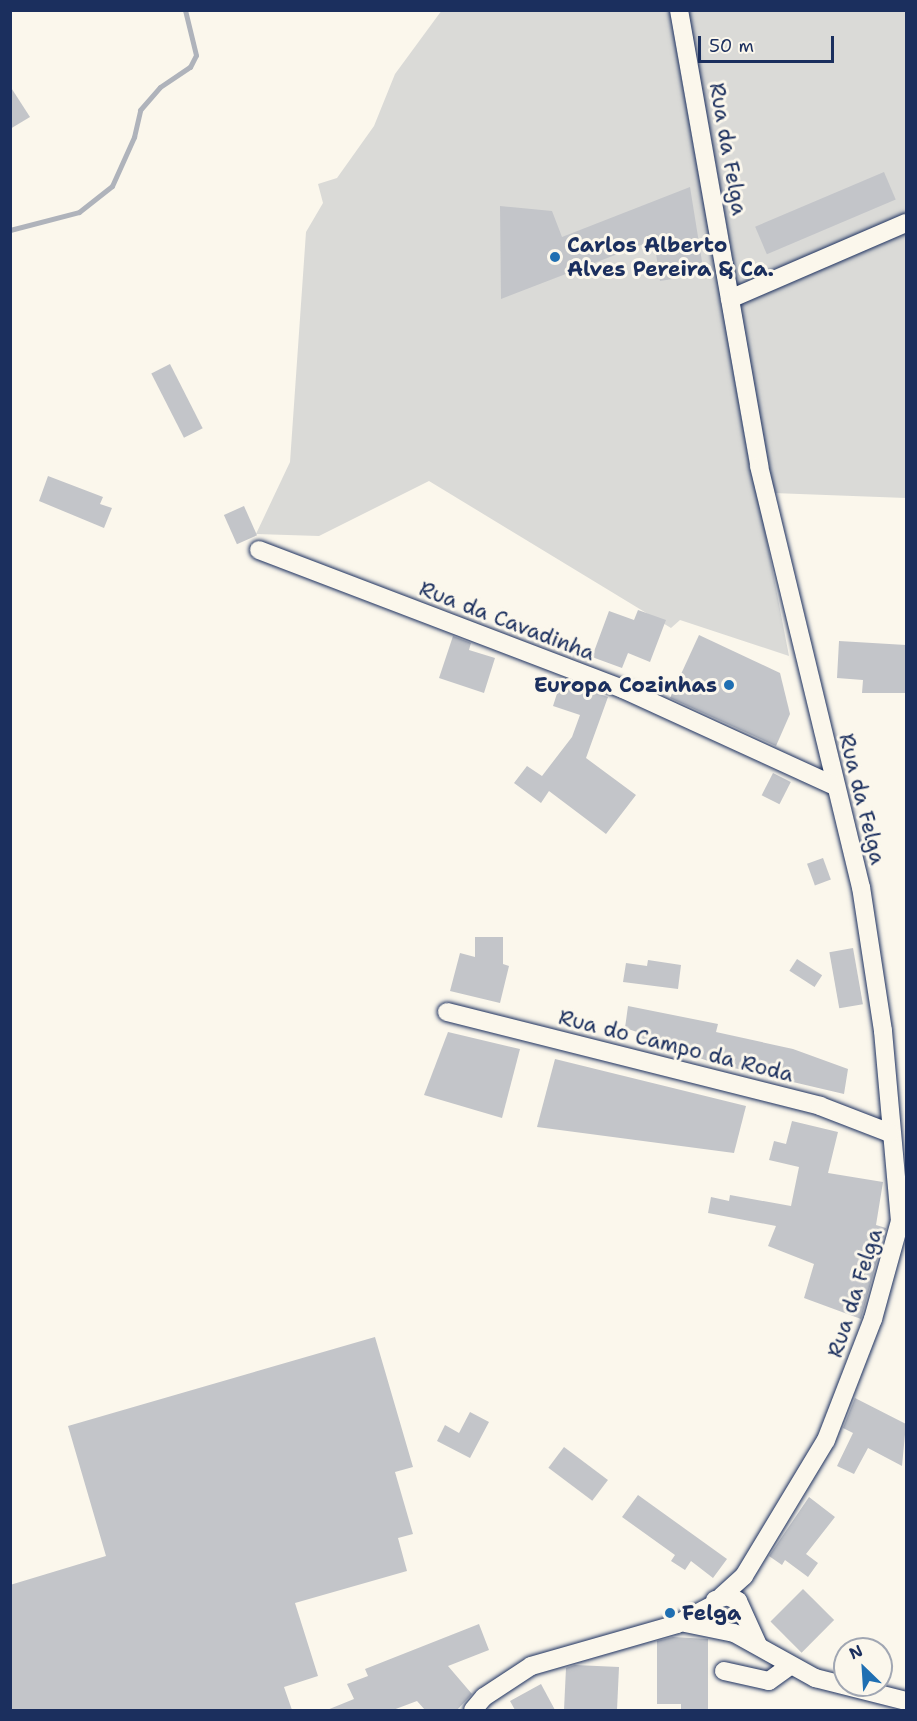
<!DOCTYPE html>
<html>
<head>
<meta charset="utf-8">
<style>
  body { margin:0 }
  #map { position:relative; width:917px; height:1721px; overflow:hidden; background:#fbf7ec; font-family:"Shantell Sans",sans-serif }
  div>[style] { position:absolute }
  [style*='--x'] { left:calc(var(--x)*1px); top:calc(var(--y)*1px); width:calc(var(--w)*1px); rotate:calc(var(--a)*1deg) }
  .green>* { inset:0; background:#dadad7 }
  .stream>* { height:5px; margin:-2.5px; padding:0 2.5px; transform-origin:2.5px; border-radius:2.5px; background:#afb3bb }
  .building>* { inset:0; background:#c3c5c9; transform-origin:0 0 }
  .roads { filter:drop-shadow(0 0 2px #1b2f5e) drop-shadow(0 0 2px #1b2f5e) }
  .minor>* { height:18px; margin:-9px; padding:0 9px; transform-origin:9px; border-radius:9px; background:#fbf7ec }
  .dots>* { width:16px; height:16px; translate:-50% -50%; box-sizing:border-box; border:3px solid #fbf7ec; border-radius:50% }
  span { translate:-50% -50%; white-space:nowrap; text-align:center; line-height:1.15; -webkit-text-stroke:6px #fbf7ec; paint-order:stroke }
  .street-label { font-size:21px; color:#1b2f5e }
  .poi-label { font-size:21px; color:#1b2f5e; font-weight:700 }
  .left { translate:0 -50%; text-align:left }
  .right { translate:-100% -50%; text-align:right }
  .frame { position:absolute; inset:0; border:12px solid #1b2f5e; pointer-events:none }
  .north { position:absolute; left:833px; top:1637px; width:60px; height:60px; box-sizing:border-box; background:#fbf7ec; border:2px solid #a1a7b3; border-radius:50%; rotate:335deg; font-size:16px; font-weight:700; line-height:24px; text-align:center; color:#1b2f5e }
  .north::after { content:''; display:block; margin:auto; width:21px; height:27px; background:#1f6fb2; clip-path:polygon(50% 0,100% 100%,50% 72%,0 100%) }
  .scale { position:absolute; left:698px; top:36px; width:136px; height:27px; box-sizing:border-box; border:3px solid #1b2f5e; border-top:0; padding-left:8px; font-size:18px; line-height:21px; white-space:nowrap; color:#1b2f5e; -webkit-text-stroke:4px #fbf7ec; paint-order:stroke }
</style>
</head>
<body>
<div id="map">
  <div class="green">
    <i style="clip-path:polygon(442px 10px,906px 11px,906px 498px,773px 493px,760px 505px,789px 656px,680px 620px,671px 628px,429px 481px,319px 536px,256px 534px,290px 462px,306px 232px,323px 203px,318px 184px,337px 178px,374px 126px,395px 74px)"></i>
  </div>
  <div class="stream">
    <i style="--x:10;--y:230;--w:71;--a:-14.6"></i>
    <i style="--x:79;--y:212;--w:42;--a:-38.2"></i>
    <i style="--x:112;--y:186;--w:54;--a:-65.8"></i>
    <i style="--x:134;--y:137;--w:28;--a:-77"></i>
    <i style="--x:140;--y:110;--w:30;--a:-49"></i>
    <i style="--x:160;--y:87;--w:36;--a:-34"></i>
    <i style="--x:190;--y:67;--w:13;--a:-63"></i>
    <i style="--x:196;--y:55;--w:46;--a:-103.7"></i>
  </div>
  <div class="building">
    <i style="clip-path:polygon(10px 86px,30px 117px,10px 129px)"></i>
    <i style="left:884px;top:172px;width:30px;height:140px;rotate:67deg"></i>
    <i style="clip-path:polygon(690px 187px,704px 274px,660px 281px,654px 240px,501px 299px,500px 206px,552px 211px,562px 237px)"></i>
    <i style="left:170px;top:364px;width:72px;height:21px;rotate:63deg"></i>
    <i style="clip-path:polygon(48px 476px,103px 497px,100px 504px,112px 508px,104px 528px,39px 501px)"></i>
    <i style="left:244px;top:506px;width:32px;height:22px;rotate:66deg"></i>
    <i style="clip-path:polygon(638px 610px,666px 620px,650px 662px,628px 653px,622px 668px,592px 657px,609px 611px,634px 620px)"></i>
    <i style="clip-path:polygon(699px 635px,780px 673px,790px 714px,776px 746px,670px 698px)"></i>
    <i style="clip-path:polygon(453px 636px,471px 643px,469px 650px,495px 658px,484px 693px,439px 678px)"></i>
    <i style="clip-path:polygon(839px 641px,906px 645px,906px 693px,862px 693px,863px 680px,837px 678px)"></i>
    <i style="clip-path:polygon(561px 681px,608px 697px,586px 758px,636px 795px,606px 834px,549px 791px,541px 803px,514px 783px,527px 766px,542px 776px,572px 737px,580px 715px,553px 706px)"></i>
    <i style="left:773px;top:773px;width:20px;height:25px;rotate:27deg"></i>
    <i style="left:823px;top:858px;width:23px;height:17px;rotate:70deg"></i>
    <i style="clip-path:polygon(475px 937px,503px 937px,503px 964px,509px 966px,500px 1003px,450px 991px,460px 953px,475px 957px)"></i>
    <i style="left:853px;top:948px;width:57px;height:24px;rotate:80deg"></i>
    <i style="left:797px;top:959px;width:30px;height:14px;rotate:33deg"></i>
    <i style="clip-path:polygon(648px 960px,681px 965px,678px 989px,623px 982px,626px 963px,647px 966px)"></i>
    <i style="clip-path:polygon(628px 1006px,718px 1024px,716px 1032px,793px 1049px,848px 1069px,844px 1094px,717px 1064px,635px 1036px,637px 1032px,625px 1028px)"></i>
    <i style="clip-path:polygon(448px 1032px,520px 1049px,502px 1118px,424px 1095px)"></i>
    <i style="clip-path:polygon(555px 1059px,746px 1106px,734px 1153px,537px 1127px)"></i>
    <i style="clip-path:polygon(792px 1121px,838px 1132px,828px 1173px,883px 1182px,876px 1225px,886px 1228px,861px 1319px,804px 1298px,814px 1264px,768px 1246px,776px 1226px,708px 1213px,711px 1197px,729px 1201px,730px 1195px,791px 1206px,799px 1167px,769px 1160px,774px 1141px,786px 1144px)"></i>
    <i style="clip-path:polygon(375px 1337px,413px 1467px,395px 1472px,413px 1534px,398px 1538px,407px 1571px,295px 1603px,318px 1676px,284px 1687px,292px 1710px,10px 1710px,10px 1585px,106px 1556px,68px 1426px)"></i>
    <i style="clip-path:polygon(855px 1398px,906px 1424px,902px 1466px,868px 1448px,854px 1474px,837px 1466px,853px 1433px,843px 1428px)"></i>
    <i style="clip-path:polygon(470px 1412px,489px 1422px,470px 1458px,437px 1441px,445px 1425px,459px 1433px)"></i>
    <i style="left:564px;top:1447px;width:55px;height:26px;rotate:37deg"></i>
    <i style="clip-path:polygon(638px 1495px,727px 1559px,713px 1578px,691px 1561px,685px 1570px,671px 1561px,675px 1555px,622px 1517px)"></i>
    <i style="clip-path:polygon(809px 1497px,835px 1517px,806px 1554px,818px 1563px,808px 1577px,785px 1560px,782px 1565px,769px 1556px)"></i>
    <i style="left:803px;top:1589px;width:44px;height:46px;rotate:45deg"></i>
    <i style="clip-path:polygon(479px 1624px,489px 1650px,448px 1666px,472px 1694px,457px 1710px,425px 1710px,417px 1701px,393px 1710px,327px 1710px,354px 1699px,347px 1684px,368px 1676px,365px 1669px)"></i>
    <i style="clip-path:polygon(673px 1637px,708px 1639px,708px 1710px,681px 1710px,681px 1704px,657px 1704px,657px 1641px)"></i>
    <i style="clip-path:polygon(575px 1665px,619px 1667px,617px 1710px,564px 1710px,566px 1668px)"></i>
    <i style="clip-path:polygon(541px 1684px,555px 1710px,515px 1710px,510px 1701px)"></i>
  </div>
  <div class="roads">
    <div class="minor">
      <i style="--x:679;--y:10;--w:463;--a:80"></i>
      <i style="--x:759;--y:466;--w:433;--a:76.4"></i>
      <i style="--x:861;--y:887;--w:146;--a:81.3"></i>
      <i style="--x:883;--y:1031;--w:191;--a:84.9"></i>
      <i style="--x:900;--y:1221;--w:102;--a:105.4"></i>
      <i style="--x:873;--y:1319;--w:130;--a:111.2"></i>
      <i style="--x:826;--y:1440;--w:159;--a:121.1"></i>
      <i style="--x:744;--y:1576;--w:30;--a:138"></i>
      <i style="--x:730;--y:299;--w:192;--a:-23.4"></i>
      <i style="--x:259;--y:550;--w:390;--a:20.9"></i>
      <i style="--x:623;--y:689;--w:233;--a:24.6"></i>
      <i style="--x:447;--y:1012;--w:385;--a:14.1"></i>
      <i style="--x:820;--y:1106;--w:75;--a:21.1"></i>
      <i style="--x:715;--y:1600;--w:13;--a:-18"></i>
      <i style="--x:727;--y:1596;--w:12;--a:24"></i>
      <i style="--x:738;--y:1601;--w:48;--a:65.6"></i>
      <i style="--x:685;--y:1623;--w:50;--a:11.5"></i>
      <i style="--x:734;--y:1633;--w:93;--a:29.1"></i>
      <i style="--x:815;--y:1678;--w:94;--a:14.2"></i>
      <i style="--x:724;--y:1671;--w:46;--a:12.5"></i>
      <i style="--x:769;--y:1681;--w:24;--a:-36"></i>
      <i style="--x:473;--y:1710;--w:17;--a:-50"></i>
      <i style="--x:484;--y:1697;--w:56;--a:-33.4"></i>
      <i style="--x:531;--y:1666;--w:152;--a:-16"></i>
      <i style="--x:677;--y:1624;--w:36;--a:-28"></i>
    </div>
  </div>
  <div class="dots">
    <i style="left:555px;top:257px;background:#1f6fb2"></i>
    <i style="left:729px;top:685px;background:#1f6fb2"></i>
    <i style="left:670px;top:1613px;background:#1f6fb2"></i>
  </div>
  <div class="street-label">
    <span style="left:728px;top:149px;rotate:80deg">Rua da Felga</span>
    <span style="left:507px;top:621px;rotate:21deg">Rua da Cavadinha</span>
    <span style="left:862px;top:799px;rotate:76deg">Rua da Felga</span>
    <span style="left:676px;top:1046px;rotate:14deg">Rua do Campo da Roda</span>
    <span style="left:855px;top:1293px;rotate:-72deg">Rua da Felga</span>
  </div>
  <div class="poi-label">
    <span class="left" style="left:567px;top:257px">Carlos Alberto<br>Alves Pereira &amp; Ca.</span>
    <span class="right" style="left:717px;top:685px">Europa Cozinhas</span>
    <span class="left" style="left:682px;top:1613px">Felga</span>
  </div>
  <div class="frame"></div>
  <div class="north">N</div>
  <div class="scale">50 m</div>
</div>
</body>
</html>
